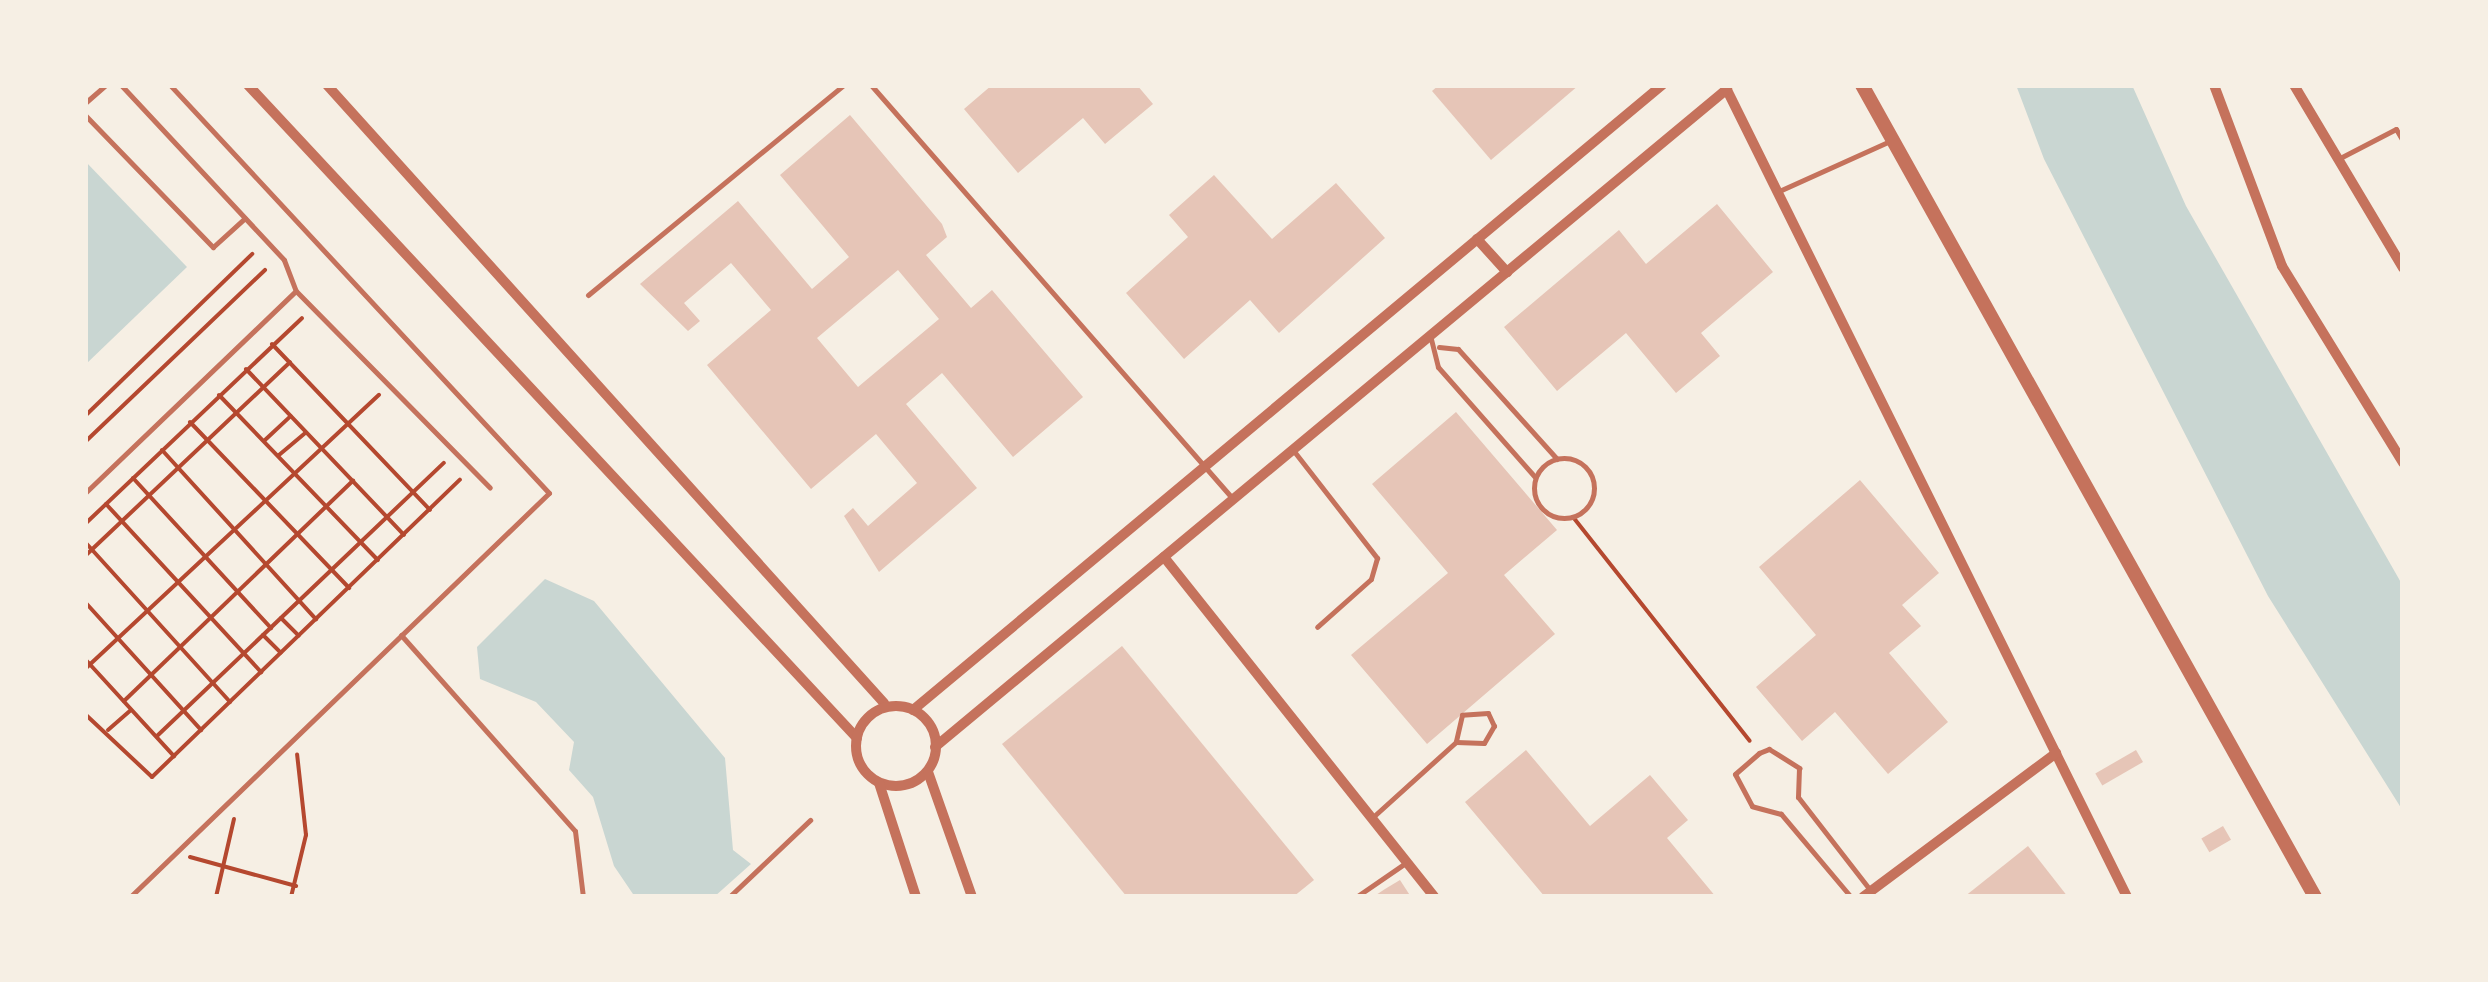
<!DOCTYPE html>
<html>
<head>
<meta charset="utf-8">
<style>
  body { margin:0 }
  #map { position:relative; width:2488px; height:982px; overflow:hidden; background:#f6efe4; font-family:"Noto Sans",sans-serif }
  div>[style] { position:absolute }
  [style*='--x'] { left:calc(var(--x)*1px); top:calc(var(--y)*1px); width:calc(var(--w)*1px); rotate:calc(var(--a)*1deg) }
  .water>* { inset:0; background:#c9d6d2 }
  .building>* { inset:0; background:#e6c5b7; transform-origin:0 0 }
  .path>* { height:4px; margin:-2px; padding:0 2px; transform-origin:2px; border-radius:2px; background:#b5482f }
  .service>* { height:5px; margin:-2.5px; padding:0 2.5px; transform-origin:2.5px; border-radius:2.5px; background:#c5725c }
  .service>.ring { margin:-2.5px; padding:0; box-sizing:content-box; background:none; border:5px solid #c5725c; border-radius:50% }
  .minor>* { height:10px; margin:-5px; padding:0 5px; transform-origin:5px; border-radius:5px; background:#c5725c }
  .minor>.ring { margin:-5px; padding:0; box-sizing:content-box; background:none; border:10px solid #c5725c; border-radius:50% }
  .tertiary>* { height:14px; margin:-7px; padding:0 7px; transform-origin:7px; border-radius:7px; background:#c5725c }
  span { translate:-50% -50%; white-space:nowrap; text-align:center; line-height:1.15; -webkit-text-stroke:8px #f6efe4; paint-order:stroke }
  .frame { position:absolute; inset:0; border:88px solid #f6efe4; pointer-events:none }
</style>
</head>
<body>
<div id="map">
  <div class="water">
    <i style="clip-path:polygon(2016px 85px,2132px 85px,2186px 206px,2403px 586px,2403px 811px,2268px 596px,2044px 159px)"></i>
    <i style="clip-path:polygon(85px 161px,187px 267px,85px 365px)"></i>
    <i style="clip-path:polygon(545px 579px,594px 601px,725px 758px,733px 850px,751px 864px,714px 897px,635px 897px,614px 866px,593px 797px,569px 770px,574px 742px,536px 702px,480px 679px,477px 647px)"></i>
  </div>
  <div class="building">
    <i style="clip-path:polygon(992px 85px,1137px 85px,1153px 104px,1105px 144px,1083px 118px,1018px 173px,964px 109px)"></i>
    <i style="clip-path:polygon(1439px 85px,1579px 85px,1491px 160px,1432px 91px)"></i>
    <i style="clip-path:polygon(evenodd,850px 115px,942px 224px,947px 237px,926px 255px,971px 308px,992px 290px,1083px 397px,1013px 457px,942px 373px,906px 404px,977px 488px,879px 572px,844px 516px,853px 508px,868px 526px,917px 483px,876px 434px,811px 489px,707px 365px,771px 310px,731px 263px,684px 303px,700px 321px,688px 331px,640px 284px,738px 201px,812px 289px,849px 257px,780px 175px,850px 115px,898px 270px,939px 319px,858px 387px,817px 338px,898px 270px)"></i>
    <i style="clip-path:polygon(1214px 175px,1272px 239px,1336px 183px,1385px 238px,1279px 333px,1250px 300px,1184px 359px,1126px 293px,1188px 237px,1169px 215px)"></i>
    <i style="clip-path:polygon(1717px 204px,1773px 272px,1701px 333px,1720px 356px,1676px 393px,1626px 333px,1557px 391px,1504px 327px,1619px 230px,1646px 264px)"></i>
    <i style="clip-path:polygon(1456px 412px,1557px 530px,1504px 575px,1555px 634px,1427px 744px,1351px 655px,1448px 573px,1372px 484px)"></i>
    <i style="clip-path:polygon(1860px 480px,1939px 573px,1902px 605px,1921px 626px,1889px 653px,1948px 722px,1888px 774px,1835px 712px,1802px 741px,1756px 687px,1816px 635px,1759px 567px)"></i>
    <i style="clip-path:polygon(1122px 646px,1314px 880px,1293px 897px,1127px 897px,1002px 744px)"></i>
    <i style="clip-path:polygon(1526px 750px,1590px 826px,1650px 775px,1688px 820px,1667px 838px,1716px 897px,1545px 897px,1465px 802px)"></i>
    <i style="left:2136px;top:750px;width:14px;height:47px;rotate:60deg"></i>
    <i style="left:2223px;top:826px;width:16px;height:25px;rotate:60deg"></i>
    <i style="clip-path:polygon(2028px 846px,2068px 897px,1964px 897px)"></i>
    <i style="clip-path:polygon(1400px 880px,1411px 897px,1373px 897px,1385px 889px)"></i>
  </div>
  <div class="path">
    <i style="--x:272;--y:344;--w:229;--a:46.4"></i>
    <i style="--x:246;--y:369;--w:229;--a:46.4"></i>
    <i style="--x:219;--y:395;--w:229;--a:46.1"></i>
    <i style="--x:85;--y:416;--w:233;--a:-44.1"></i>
    <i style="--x:190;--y:422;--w:230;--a:46.2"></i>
    <i style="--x:265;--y:440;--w:35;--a:-43"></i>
    <i style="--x:85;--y:442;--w:249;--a:-43.7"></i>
    <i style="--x:162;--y:450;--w:229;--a:47.7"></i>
    <i style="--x:279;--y:455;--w:35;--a:-40"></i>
    <i style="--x:133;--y:478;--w:204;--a:47.4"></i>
    <i style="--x:106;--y:504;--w:229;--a:47.3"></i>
    <i style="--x:1573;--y:517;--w:285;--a:51.7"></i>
    <i style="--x:85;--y:524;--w:299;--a:-43.5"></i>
    <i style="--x:85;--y:542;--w:216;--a:47.8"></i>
    <i style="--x:85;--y:556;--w:282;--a:-43.4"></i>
    <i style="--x:85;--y:602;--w:173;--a:47.8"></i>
    <i style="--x:281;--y:618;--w:25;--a:45"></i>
    <i style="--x:263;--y:635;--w:25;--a:45"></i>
    <i style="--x:85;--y:659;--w:132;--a:47.5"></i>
    <i style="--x:85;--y:669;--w:402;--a:-43"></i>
    <i style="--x:124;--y:701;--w:318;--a:-43.9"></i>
    <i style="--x:85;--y:714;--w:92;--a:43.2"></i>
    <i style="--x:152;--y:777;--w:428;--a:-44"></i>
    <i style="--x:108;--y:730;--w:30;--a:-41"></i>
    <i style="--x:157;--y:736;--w:396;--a:-43.6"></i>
    <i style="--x:190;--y:857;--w:110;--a:15.3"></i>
    <i style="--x:216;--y:897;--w:80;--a:-77"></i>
    <i style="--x:291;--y:897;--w:64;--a:-76.4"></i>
    <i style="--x:306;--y:835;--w:81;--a:-96.3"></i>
  </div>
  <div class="service">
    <i style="--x:121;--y:85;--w:239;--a:47"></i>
    <i style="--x:284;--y:260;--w:33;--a:69"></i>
    <i style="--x:296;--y:291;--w:276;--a:45.4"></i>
    <i style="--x:871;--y:85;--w:550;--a:48.83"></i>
    <i style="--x:85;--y:103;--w:28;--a:-41"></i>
    <i style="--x:85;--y:115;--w:184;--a:45.9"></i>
    <i style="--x:213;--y:247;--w:43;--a:-42.2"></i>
    <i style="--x:2340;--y:158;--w:63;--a:-27.4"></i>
    <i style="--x:2396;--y:129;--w:14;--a:60"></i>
    <i style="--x:1777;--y:192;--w:124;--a:-24.3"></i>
    <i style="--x:588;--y:295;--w:331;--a:-39.4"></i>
    <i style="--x:1430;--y:335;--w:33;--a:76"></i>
    <i style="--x:1438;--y:367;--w:147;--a:48.6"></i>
    <i style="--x:1439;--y:347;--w:19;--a:6"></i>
    <i style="--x:1458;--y:349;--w:148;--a:48"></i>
    <i style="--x:1293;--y:450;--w:137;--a:52.1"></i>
    <i style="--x:1377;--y:558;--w:22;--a:106"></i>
    <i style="--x:1371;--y:579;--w:72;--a:138.4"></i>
    <i class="ring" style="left:1534px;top:458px;width:55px;height:55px"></i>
    <i style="--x:85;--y:493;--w:292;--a:-43.8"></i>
    <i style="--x:401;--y:635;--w:262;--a:48.4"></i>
    <i style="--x:575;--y:831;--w:66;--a:83.1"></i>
    <i style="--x:1374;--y:816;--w:110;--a:-42.1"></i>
    <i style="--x:1456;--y:742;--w:28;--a:2"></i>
    <i style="--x:1484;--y:743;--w:20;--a:-60"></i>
    <i style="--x:1494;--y:726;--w:14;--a:-115"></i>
    <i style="--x:1488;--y:713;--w:26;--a:176"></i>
    <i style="--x:1462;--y:715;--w:28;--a:103"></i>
    <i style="--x:130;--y:897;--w:582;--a:-43.96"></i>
    <i style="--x:549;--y:493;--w:557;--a:-132.89"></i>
    <i style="--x:729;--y:897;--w:112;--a:-43.5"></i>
    <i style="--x:1356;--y:897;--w:62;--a:-34.5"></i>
    <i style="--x:1851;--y:897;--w:109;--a:-130.1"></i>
    <i style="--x:1781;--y:814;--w:30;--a:-165"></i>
    <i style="--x:1752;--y:806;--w:36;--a:-118"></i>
    <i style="--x:1735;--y:774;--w:32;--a:-41"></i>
    <i style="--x:1759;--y:753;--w:11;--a:-22"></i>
    <i style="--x:1769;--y:749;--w:36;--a:32"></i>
    <i style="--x:1799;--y:768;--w:29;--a:92"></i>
    <i style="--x:1798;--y:797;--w:119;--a:52.2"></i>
  </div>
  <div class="minor">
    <i style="--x:248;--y:85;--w:893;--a:47"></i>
    <i style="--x:327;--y:85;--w:832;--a:47.97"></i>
    <i style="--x:2214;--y:85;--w:193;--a:69.4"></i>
    <i style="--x:2282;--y:266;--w:231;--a:58.4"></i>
    <i style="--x:2294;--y:85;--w:213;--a:59.2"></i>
    <i style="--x:1725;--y:86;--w:905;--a:63.63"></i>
    <i style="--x:1477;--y:239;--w:45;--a:47.7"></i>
    <i style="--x:1164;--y:557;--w:434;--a:51.5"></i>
    <i class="ring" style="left:856px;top:706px;width:70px;height:70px"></i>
    <i style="--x:913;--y:710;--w:976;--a:-39.84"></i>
    <i style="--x:935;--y:747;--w:1030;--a:-39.72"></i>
    <i style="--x:928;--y:772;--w:133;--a:70.6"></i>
    <i style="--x:879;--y:783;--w:120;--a:72"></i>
    <i style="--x:1863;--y:897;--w:241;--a:-36.7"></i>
  </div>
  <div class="tertiary">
    <i style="--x:1862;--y:85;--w:930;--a:60.84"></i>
  </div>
  <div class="frame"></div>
</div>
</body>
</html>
